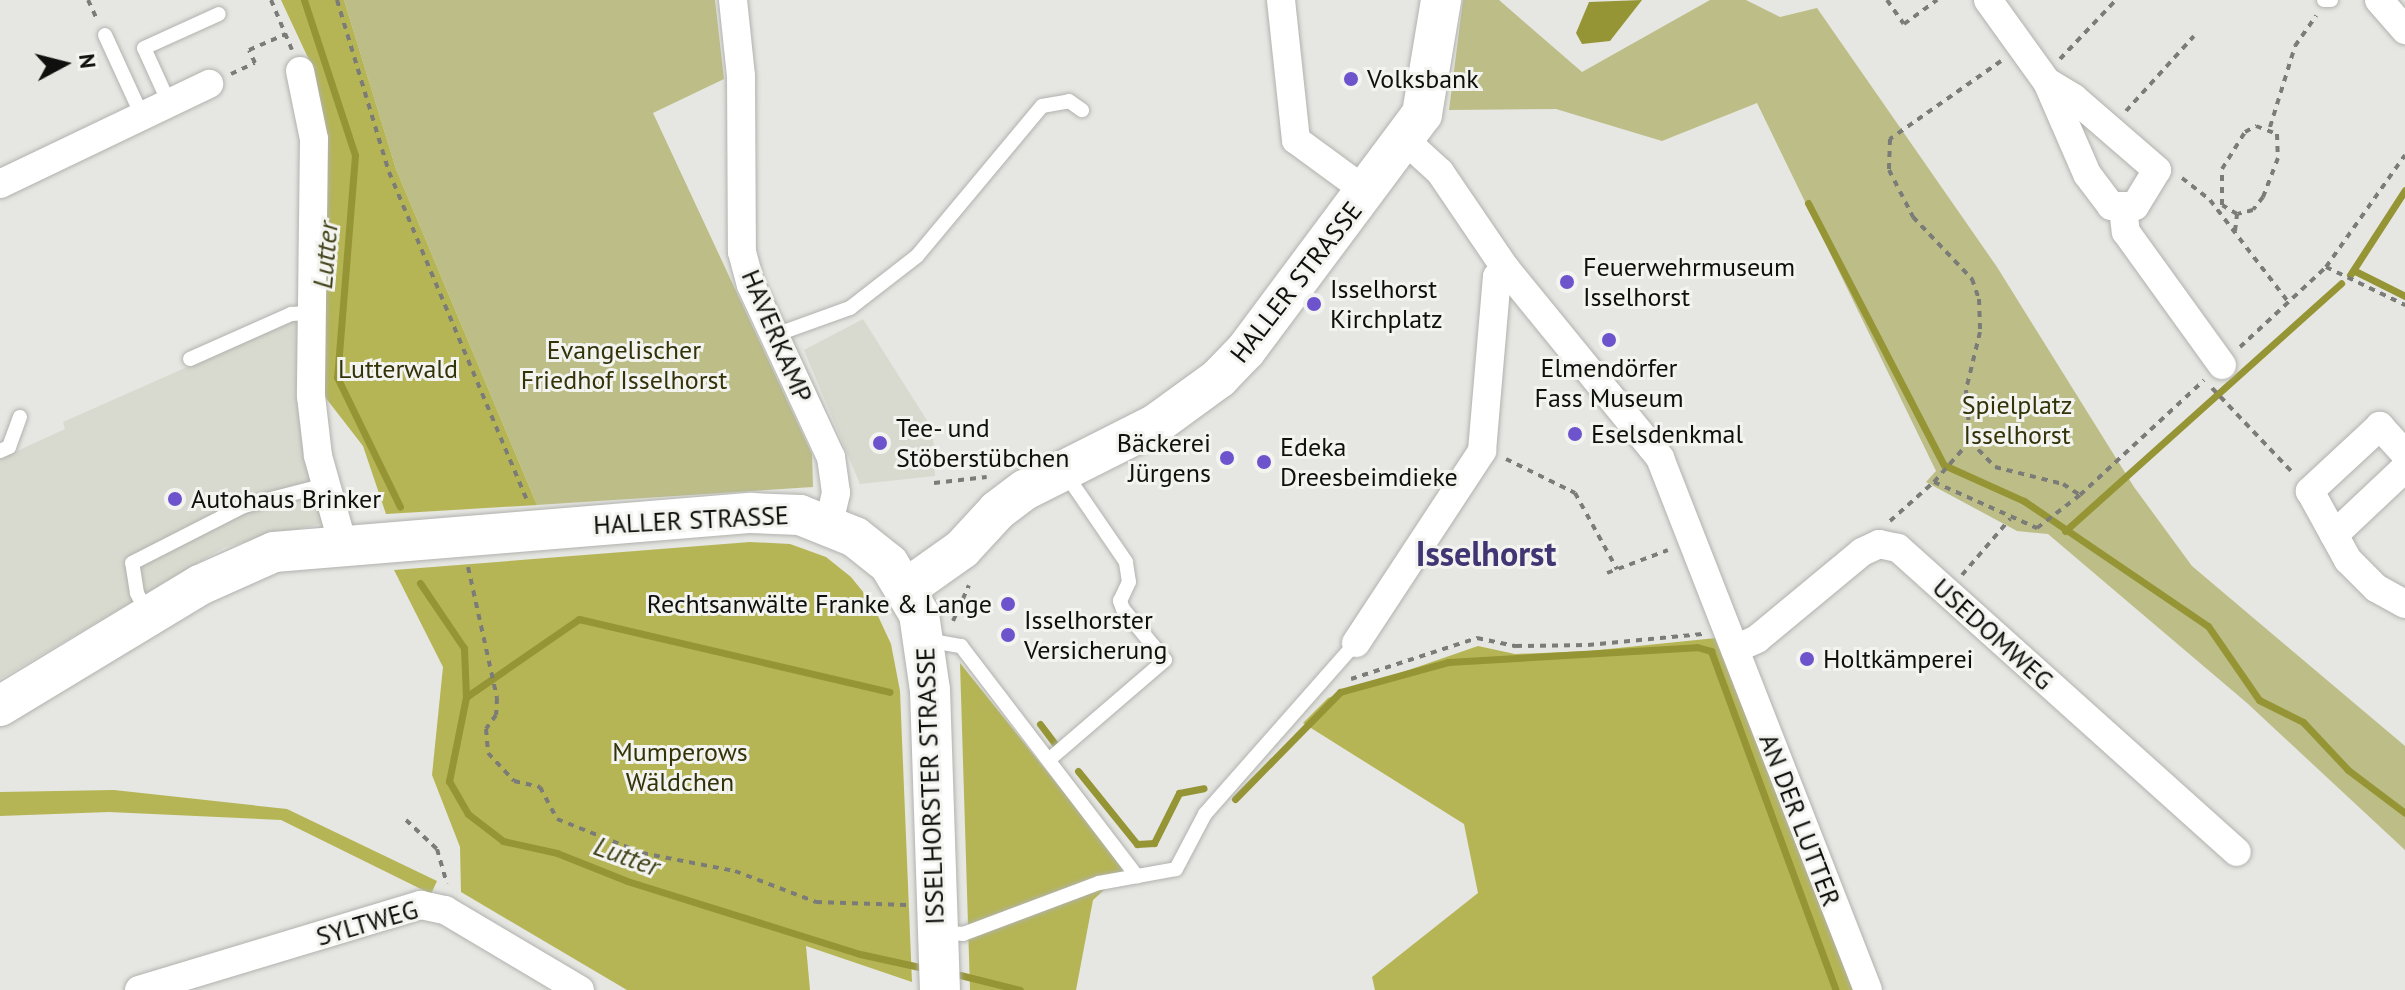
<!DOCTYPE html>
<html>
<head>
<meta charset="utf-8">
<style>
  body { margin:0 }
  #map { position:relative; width:2405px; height:990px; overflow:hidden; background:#e6e6e2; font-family:"PT Sans",sans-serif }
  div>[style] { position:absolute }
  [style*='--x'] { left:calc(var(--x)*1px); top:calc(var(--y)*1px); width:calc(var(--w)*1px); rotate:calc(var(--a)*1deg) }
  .built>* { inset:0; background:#d9dacf }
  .green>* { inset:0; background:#bdbe87 }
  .forest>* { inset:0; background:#b5b556 }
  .water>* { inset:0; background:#969535 }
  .stream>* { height:7px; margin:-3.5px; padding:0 3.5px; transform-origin:3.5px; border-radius:3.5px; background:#969535 }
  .path>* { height:4px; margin-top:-2px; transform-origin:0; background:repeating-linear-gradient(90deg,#7b7b78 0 6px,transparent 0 12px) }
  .roads { filter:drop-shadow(0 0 2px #b1b1ae) drop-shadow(0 0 2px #b1b1ae) }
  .lane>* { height:14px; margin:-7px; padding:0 7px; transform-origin:7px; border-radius:7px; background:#fff }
  .street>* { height:28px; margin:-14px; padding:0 14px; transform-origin:14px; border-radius:14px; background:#fff }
  .secondary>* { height:40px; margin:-20px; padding:0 20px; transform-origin:20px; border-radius:20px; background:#fff }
  .dots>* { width:22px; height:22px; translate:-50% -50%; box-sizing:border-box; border:4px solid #f3f3ef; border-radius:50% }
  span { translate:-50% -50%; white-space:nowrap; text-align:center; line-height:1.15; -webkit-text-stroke:6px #f3f3ef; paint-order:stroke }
  .poi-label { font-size:26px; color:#0f0f0d }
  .left { translate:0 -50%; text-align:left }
  .right { translate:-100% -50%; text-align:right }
  .street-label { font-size:26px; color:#0f0f0d }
  .park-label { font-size:26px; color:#333208 }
  .water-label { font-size:28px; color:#43431b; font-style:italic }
  .district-label { font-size:34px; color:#413673; font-weight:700 }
  .north { position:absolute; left:24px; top:24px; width:80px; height:80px; -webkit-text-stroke:6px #f3f3ef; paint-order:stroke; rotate:83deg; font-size:22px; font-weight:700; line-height:32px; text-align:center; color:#0f0f0d }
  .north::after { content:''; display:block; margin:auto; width:28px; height:36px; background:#0f0f0d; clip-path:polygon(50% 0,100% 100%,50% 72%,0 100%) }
</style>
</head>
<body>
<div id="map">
  <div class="built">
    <i style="clip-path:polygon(300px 317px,327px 522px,225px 547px,0 679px,0 459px,65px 429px,63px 422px)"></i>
    <i style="clip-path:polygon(863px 319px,933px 430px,935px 476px,860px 484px,804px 350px)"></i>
  </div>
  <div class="green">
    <i style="clip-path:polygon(344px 0,715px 0,724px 79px,653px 113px,812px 454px,813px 487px,537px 505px,396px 169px)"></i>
    <i style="clip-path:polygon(1463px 0,1499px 0,1582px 72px,1710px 0,1746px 0,1780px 17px,1817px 8px,1997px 267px,2134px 487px,2192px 566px,2405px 746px,2405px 850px,2247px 703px,2048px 534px,2017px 531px,1926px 482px,1936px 471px,1757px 103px,1662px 141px,1556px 109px,1449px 110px)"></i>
  </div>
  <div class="forest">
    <i style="clip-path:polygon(281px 0,344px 0,396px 169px,537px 505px,386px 514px,363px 446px,325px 397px,310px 62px)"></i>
    <i style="clip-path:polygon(750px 542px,790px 544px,826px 557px,851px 577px,872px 603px,891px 644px,900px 691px,912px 982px,806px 946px,810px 990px,627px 990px,461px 892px,460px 847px,432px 775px,443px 667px,394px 570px)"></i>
    <i style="clip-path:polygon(1716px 638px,1858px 990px,1375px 990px,1372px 977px,1478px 893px,1464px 824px,1303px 723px,1328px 698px,1478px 646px,1515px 654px,1589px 651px)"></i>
    <i style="clip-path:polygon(960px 663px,1126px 870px,1093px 900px,1076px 990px,970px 990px)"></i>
    <i style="clip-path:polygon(114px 790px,287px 809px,437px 881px,431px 894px,281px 820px,109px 812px,0 816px,0 792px)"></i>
  </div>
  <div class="water">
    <i style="clip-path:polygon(1642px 0,1610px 41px,1582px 44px,1576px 33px,1589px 2px)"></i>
  </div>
  <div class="stream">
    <i style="--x:304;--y:0;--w:163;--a:71.8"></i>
    <i style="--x:355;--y:155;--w:223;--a:94.6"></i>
    <i style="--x:337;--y:377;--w:144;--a:64.1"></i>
    <i style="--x:1808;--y:203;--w:295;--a:62.6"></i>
    <i style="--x:1944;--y:465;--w:88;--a:24.2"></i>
    <i style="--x:2024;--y:501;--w:222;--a:34.2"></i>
    <i style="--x:2208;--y:626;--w:90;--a:55.4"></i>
    <i style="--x:2259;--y:700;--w:49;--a:26.6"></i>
    <i style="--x:2303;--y:722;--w:66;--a:46.8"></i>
    <i style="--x:2348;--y:770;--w:71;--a:37"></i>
    <i style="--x:2355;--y:271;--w:56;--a:26.6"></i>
    <i style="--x:2350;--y:275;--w:101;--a:-57.1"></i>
    <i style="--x:2065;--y:531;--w:371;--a:-41.9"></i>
    <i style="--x:420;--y:583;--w:78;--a:55.9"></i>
    <i style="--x:464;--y:648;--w:49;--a:87.7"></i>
    <i style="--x:466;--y:697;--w:86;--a:101.4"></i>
    <i style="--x:449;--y:781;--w:38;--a:60"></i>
    <i style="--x:468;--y:814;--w:44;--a:37.6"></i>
    <i style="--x:503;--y:841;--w:55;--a:12.5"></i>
    <i style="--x:557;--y:853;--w:75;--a:21.8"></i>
    <i style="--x:627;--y:881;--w:244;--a:17.4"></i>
    <i style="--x:860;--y:954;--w:70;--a:12.4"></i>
    <i style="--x:466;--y:697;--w:137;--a:-34.6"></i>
    <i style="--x:579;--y:619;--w:319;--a:13.2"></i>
    <i style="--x:1040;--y:724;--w:26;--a:53"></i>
    <i style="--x:1078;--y:771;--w:94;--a:51.1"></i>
    <i style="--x:1137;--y:844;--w:17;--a:-3"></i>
    <i style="--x:1154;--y:843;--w:56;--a:-63.4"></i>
    <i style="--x:1179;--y:793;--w:25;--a:-11"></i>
    <i style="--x:1235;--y:799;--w:150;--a:-45.5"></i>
    <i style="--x:1340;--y:692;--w:112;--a:-15.5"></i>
    <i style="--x:1448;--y:662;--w:249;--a:-3.4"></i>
    <i style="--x:1697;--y:647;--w:15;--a:16"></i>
    <i style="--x:1711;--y:651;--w:361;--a:69.8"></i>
    <i style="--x:952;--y:973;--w:70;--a:14"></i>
  </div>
  <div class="path">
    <i style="--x:88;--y:0;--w:21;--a:65"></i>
    <i style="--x:271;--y:0;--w:54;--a:67.2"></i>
    <i style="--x:337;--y:0;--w:180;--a:73.2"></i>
    <i style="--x:389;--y:172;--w:356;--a:67.2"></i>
    <i style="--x:1887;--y:0;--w:29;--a:55"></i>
    <i style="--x:1904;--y:24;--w:41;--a:-36"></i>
    <i style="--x:2060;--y:59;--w:81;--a:-46.5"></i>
    <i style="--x:2001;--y:61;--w:136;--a:144.9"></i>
    <i style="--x:1890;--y:139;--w:31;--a:92"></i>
    <i style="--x:1889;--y:170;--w:53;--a:62.9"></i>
    <i style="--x:1913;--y:217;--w:86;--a:46.4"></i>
    <i style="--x:1972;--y:279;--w:21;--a:71"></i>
    <i style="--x:1979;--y:299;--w:33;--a:88"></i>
    <i style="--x:1980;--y:332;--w:60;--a:103.6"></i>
    <i style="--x:1966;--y:390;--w:51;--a:85.5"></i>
    <i style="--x:1970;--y:441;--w:36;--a:46"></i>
    <i style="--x:1995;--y:467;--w:70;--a:14"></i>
    <i style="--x:2063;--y:484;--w:20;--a:33"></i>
    <i style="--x:231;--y:74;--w:26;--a:-25"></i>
    <i style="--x:255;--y:63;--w:14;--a:-115"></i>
    <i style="--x:249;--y:50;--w:40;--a:-23.4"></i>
    <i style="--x:2126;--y:111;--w:101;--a:-47.8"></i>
    <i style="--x:2256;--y:126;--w:22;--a:21"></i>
    <i style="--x:2277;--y:134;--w:24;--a:88"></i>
    <i style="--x:2278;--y:158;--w:42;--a:111"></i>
    <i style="--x:2263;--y:197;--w:16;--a:128"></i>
    <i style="--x:2253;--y:210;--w:16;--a:166"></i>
    <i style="--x:2237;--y:214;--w:17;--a:-149"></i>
    <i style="--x:2222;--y:205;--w:36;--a:-90"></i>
    <i style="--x:2222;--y:169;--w:44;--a:-58.1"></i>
    <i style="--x:2245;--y:132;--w:13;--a:-29"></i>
    <i style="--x:2270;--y:127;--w:85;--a:-72.8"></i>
    <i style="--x:2295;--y:46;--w:37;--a:-55"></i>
    <i style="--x:2182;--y:178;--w:36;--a:38"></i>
    <i style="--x:2210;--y:200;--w:130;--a:52.5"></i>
    <i style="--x:2235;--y:231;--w:17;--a:-83"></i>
    <i style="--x:2326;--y:267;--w:88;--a:25.7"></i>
    <i style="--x:2240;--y:347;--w:117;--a:-42.9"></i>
    <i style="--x:2326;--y:267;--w:137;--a:-54.8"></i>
    <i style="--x:2212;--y:388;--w:119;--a:46.4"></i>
    <i style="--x:1506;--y:459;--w:77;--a:26.2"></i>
    <i style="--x:1575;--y:493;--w:87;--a:61.1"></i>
    <i style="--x:1934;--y:482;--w:55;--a:-48.7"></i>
    <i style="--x:934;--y:483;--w:53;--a:-6.5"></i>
    <i style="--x:1890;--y:521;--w:59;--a:-41.6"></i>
    <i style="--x:1934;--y:482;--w:113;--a:24.1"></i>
    <i style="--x:2037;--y:528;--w:54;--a:-37.5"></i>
    <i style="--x:2080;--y:495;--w:169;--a:-42.8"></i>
    <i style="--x:468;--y:567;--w:134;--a:77.5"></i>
    <i style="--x:497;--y:698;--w:17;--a:93"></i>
    <i style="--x:496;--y:715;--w:17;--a:126"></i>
    <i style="--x:486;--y:729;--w:24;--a:85"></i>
    <i style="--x:488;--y:753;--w:38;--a:47"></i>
    <i style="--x:514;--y:781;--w:27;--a:13"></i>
    <i style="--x:540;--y:787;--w:36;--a:62"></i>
    <i style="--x:557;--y:819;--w:92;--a:21.8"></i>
    <i style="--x:642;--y:853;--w:95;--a:11"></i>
    <i style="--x:735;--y:871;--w:87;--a:20.9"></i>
    <i style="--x:816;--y:902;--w:91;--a:1.9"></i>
    <i style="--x:1607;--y:573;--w:65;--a:-20.7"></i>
    <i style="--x:1962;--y:575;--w:74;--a:-49.4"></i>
    <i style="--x:953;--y:621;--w:39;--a:-66"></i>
    <i style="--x:1351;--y:679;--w:133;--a:-18"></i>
    <i style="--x:1477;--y:638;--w:40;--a:12"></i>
    <i style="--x:1516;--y:646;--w:72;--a:-0.8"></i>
    <i style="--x:1588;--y:645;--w:115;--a:-5.5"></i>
    <i style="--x:406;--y:820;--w:42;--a:43.1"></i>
    <i style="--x:437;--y:849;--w:36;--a:74"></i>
  </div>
  <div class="roads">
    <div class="lane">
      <i style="--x:2324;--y:0;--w:7;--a:0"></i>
      <i style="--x:105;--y:35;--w:89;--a:65.4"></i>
      <i style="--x:169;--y:103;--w:60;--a:-114.4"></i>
      <i style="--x:144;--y:48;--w:82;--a:-24.4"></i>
      <i style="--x:775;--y:335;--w:80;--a:-19.8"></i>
      <i style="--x:850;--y:308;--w:85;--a:-37.8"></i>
      <i style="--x:917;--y:256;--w:195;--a:-50.2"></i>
      <i style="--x:1042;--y:106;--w:27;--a:-10"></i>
      <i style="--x:1069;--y:101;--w:16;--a:35"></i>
      <i style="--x:190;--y:359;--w:111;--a:-24"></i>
      <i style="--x:291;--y:314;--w:17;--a:-3"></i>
      <i style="--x:0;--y:451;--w:10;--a:-24"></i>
      <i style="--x:9;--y:447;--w:32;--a:-70"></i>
      <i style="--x:148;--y:614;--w:24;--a:-118"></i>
      <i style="--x:137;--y:593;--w:30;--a:-99"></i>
      <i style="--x:132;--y:563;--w:126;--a:-27"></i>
      <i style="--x:244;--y:506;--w:84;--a:-14.5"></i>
      <i style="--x:926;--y:640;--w:36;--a:10"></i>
      <i style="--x:961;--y:646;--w:290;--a:52.6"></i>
      <i style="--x:1051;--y:758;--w:150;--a:-40.7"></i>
      <i style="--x:1165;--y:660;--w:66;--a:-129.5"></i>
      <i style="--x:1123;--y:609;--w:9;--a:-111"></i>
      <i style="--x:1120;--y:601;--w:21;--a:-65"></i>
      <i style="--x:1129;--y:582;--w:20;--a:-99"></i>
      <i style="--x:1126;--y:562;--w:108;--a:-124.4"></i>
      <i style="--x:940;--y:933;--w:23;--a:2"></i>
      <i style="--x:963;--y:934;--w:145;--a:-20.6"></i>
      <i style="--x:1099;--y:883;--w:78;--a:-10.3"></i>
      <i style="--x:1176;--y:869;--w:62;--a:-62.2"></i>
      <i style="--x:1205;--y:814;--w:228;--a:-48.6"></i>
    </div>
    <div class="street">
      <i style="--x:733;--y:0;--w:76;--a:84"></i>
      <i style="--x:741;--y:76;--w:176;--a:89.7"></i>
      <i style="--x:742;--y:252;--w:34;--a:75"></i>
      <i style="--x:751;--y:285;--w:190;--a:65.1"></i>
      <i style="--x:831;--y:457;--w:36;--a:82"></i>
      <i style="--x:836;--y:493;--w:32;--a:103"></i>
      <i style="--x:1281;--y:0;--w:141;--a:83.9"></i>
      <i style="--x:1296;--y:140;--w:88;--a:36.2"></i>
      <i style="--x:1988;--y:0;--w:101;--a:54.3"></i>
      <i style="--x:2047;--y:82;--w:100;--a:66.5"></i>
      <i style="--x:2087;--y:174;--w:40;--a:53"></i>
      <i style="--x:2111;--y:206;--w:24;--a:0"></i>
      <i style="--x:2135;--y:206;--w:42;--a:-58.6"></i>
      <i style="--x:2157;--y:170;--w:110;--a:-139.1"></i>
      <i style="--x:2074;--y:98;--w:31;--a:-149"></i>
      <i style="--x:2379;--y:0;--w:40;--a:49"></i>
      <i style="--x:300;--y:71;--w:69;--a:78.4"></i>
      <i style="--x:314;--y:139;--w:257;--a:90.7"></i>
      <i style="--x:311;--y:396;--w:60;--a:83.3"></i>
      <i style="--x:318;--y:456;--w:92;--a:74.3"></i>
      <i style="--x:1406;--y:141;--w:46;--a:42.4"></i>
      <i style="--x:1440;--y:172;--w:117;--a:55.8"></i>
      <i style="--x:1506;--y:269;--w:244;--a:50.8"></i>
      <i style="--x:1660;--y:458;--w:571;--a:68.65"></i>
      <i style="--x:0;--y:184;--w:232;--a:-25.6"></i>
      <i style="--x:2123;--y:209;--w:23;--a:83"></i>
      <i style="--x:2126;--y:232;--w:164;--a:54.2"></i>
      <i style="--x:2405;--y:454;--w:38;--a:-132"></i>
      <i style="--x:2380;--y:426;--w:96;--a:137.1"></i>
      <i style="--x:2310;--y:491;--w:79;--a:61.2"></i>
      <i style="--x:2348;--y:560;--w:40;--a:45"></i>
      <i style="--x:2376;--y:588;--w:33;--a:29"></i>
      <i style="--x:2334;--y:535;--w:98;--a:-43.3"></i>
      <i style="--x:1356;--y:643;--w:230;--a:-56.7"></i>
      <i style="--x:1482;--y:451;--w:175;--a:-85.1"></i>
      <i style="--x:1497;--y:277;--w:12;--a:-42"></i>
      <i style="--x:1735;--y:649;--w:24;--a:-24"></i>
      <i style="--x:1757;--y:639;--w:136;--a:-39.6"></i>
      <i style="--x:1862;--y:552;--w:19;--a:-25"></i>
      <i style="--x:1879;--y:544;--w:19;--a:12"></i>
      <i style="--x:1898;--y:548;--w:455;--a:41.9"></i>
      <i style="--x:139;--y:990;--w:295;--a:-16.8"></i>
      <i style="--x:421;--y:905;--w:25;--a:12"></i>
      <i style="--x:445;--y:910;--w:157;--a:30.7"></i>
    </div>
    <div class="secondary">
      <i style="--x:907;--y:588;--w:67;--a:-35.3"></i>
      <i style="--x:962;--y:549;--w:53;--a:-47.3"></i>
      <i style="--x:998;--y:510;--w:34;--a:-37"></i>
      <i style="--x:1025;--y:490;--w:147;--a:-26.7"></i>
      <i style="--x:1156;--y:424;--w:78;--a:-36.1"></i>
      <i style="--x:1219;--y:378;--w:39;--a:-46"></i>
      <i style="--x:1246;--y:350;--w:294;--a:-53.3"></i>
      <i style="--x:1422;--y:114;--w:116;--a:-80.5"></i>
      <i style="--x:0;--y:706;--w:234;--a:-31.2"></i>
      <i style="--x:200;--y:585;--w:81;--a:-24"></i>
      <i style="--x:274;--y:552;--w:479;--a:-4.7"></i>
      <i style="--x:751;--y:513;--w:49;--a:2.3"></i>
      <i style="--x:800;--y:515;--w:59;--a:21.8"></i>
      <i style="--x:855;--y:537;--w:43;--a:38.5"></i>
      <i style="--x:889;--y:564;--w:58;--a:59"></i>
      <i style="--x:919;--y:614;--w:77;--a:81.8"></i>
      <i style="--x:930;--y:690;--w:300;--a:88.1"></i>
    </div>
  </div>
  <div class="dots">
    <i style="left:1351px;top:79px;background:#6d53cc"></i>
    <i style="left:1567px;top:282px;background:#6d53cc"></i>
    <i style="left:1314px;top:304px;background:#6d53cc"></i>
    <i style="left:1609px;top:340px;background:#6d53cc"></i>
    <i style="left:1575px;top:434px;background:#6d53cc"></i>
    <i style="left:880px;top:443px;background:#6d53cc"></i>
    <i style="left:1227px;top:458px;background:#6d53cc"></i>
    <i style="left:1264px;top:462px;background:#6d53cc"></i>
    <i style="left:175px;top:499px;background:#6d53cc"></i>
    <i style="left:1008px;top:604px;background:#6d53cc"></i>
    <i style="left:1008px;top:635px;background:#6d53cc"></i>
    <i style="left:1807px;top:659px;background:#6d53cc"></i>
  </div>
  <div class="poi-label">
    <span class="left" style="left:1367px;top:79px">Volksbank</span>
    <span class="left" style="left:1583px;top:282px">Feuerwehrmuseum<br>Isselhorst</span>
    <span class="left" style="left:1330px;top:304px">Isselhorst<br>Kirchplatz</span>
    <span style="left:1609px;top:383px">Elmendörfer<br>Fass Museum</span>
    <span class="left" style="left:896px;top:443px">Tee- und<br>Stöberstübchen</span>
    <span class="left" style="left:1591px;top:434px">Eselsdenkmal</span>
    <span class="right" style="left:1211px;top:458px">Bäckerei<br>Jürgens</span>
    <span class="left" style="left:1280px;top:462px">Edeka<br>Dreesbeimdieke</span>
    <span class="left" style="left:191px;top:499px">Autohaus Brinker</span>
    <span class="right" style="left:992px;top:604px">Rechtsanwälte Franke &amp; Lange</span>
    <span class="left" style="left:1024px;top:635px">Isselhorster<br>Versicherung</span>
    <span class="left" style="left:1823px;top:659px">Holtkämperei</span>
  </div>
  <div class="street-label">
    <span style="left:1296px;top:282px;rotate:-52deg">HALLER STRASSE</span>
    <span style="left:777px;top:336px;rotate:67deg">HAVERKAMP</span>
    <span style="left:691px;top:520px;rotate:-3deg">HALLER STRASSE</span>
    <span style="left:1993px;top:634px;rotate:42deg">USEDOMWEG</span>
    <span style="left:930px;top:786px;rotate:-92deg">ISSELHORSTER STRASSE</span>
    <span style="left:1800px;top:820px;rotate:69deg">AN DER LUTTER</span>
    <span style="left:367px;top:923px;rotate:-16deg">SYLTWEG</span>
  </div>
  <div class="park-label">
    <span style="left:624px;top:365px">Evangelischer<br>Friedhof Isselhorst</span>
    <span style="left:398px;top:369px">Lutterwald</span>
    <span style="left:2017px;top:420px">Spielplatz<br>Isselhorst</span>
    <span style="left:680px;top:767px">Mumperows<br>Wäldchen</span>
  </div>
  <div class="water-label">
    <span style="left:325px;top:255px;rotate:-85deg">Lutter</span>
    <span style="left:627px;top:856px;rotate:20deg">Lutter</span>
  </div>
  <div class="district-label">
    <span style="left:1486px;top:554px">Isselhorst</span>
  </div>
  <div class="north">N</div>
</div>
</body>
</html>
